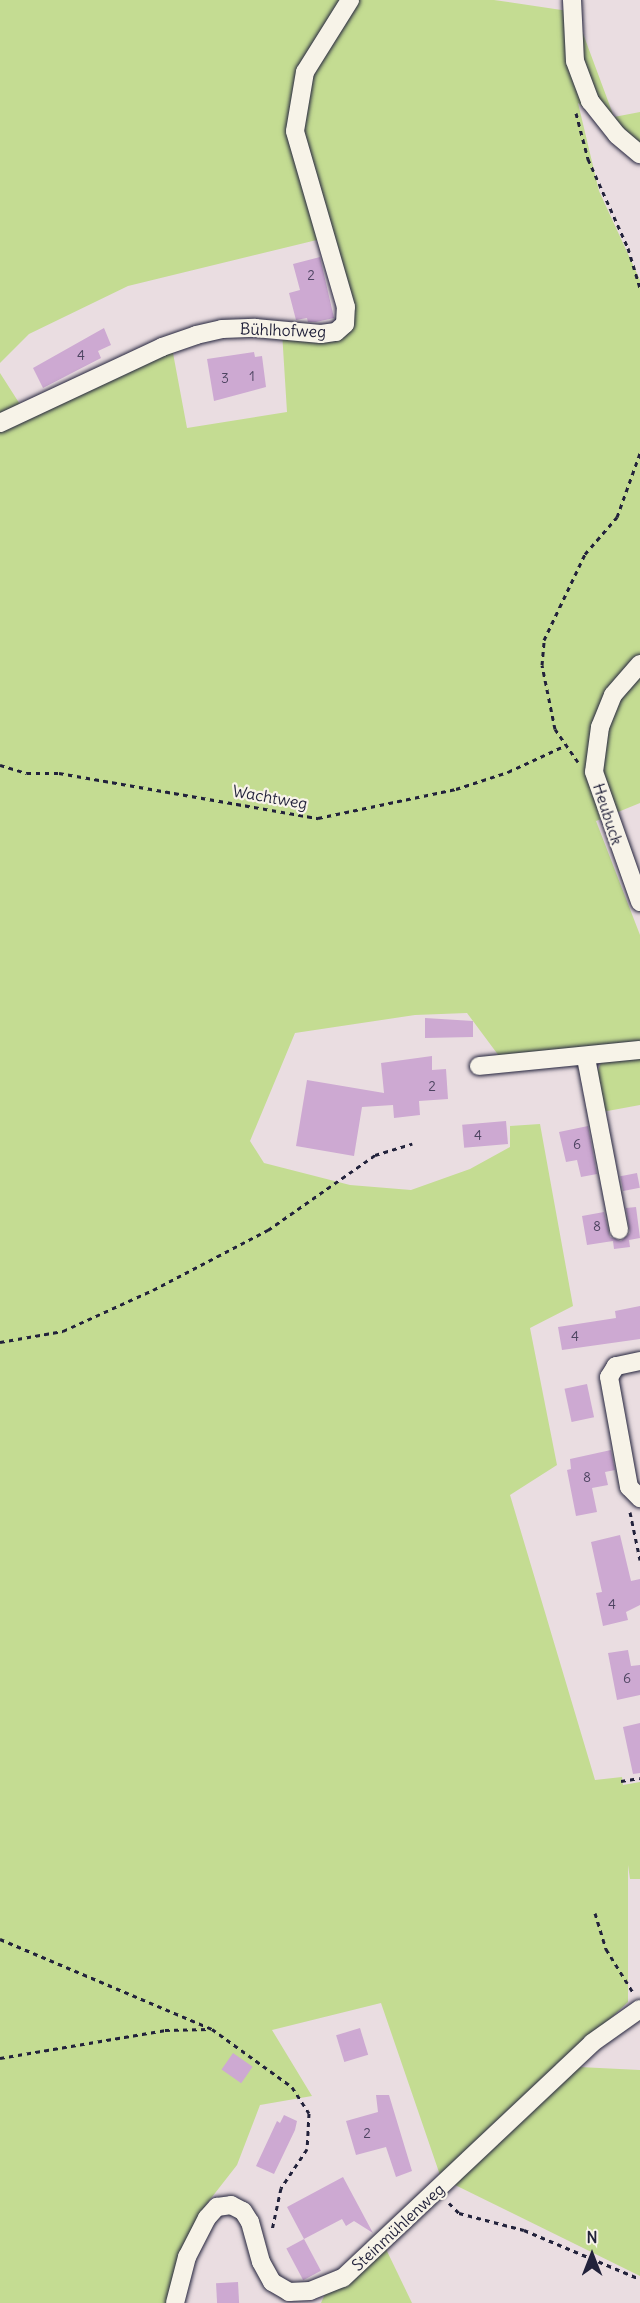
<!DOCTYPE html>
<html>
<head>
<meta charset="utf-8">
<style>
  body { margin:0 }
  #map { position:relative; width:640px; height:2303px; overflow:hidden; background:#eadde1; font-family:Delius,sans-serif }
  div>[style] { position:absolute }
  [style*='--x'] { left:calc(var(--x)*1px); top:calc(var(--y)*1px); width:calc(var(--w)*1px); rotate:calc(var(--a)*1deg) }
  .green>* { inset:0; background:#c4dc92 }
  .building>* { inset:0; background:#cda9d2; transform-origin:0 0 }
  .path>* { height:3px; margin-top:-1.5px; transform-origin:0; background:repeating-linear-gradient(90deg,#22223b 0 4.5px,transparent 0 9px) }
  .roads { filter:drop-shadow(0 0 2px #22223b) drop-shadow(0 0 2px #22223b) }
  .minor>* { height:18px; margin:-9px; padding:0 9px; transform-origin:9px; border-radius:9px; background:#f7f3e8 }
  span { translate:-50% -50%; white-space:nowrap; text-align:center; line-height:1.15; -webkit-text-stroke:4.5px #f7f3e8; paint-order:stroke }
  .number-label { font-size:14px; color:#4d4461 }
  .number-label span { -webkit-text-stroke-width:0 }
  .street-label { font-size:16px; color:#22223b }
  .north { position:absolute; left:562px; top:2225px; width:60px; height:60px; -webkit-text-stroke:4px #f7f3e8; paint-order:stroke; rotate:0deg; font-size:16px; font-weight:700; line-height:24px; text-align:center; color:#22223b }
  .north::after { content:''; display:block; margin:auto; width:21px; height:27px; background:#22223b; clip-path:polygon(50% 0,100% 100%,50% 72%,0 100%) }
</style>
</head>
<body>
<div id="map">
  <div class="green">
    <i style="clip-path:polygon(0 0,494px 0,575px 12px,614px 117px,640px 112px,640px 154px,578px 103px,599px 191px,640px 280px,640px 803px,596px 821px,640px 935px,640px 1045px,499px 1056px,467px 1013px,415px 1015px,295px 1033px,250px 1141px,264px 1163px,350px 1185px,411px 1190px,470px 1169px,510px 1147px,510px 1126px,540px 1124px,573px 1306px,530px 1328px,557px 1465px,510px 1495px,595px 1780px,622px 1777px,623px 1785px,640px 1782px,640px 1879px,630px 1879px,628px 1865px,628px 2002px,441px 2178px,381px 2003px,272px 2030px,312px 2096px,260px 2105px,237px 2165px,205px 2206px,175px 2268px,173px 2303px,0 2303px,0 373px,23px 409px,170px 337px,187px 428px,287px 412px,282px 332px,345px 324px,325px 238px,128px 286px,29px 334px,0 363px)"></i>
    <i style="clip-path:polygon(640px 1055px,640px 1105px,602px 1112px,597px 1073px,602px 1060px)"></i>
    <i style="clip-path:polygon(579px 2067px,640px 2070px,640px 2276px,453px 2184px)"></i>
    <i style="clip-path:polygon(385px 2247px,412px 2303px,321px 2303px,325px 2294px)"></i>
  </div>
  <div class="building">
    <i style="clip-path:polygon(320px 257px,334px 318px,316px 322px,308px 322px,307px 318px,296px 320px,289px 293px,300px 290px,293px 264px)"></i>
    <i style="clip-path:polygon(104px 328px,111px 345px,98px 351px,101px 358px,43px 388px,33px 368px)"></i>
    <i style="clip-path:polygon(254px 352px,255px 357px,262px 356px,266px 387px,214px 401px,207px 359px)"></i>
    <i style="clip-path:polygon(425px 1018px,473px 1021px,473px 1037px,425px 1038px)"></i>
    <i style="clip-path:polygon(432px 1056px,432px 1070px,446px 1069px,448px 1099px,419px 1101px,420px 1115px,394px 1118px,393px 1105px,362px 1107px,354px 1156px,296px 1146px,307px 1080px,384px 1093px,381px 1063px)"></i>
    <i style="left:506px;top:1121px;width:23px;height:44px;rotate:85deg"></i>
    <i style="clip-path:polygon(588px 1126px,597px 1174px,581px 1177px,577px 1160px,566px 1162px,559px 1132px)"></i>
    <i style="left:637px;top:1173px;width:15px;height:17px;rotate:79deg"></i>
    <i style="clip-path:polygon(636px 1207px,640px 1238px,629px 1240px,630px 1247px,614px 1249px,613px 1241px,587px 1245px,582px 1216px,604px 1212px,610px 1237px,621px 1241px,630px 1233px,626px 1208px)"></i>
    <i style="clip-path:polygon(640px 1306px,640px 1339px,562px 1350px,558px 1327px,616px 1318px,615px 1311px)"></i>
    <i style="left:587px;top:1384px;width:34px;height:23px;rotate:78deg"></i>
    <i style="clip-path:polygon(611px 1450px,615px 1470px,605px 1472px,608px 1485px,592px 1488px,597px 1512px,576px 1516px,567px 1470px,571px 1469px,570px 1459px)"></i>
    <i style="clip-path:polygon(620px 1535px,631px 1581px,640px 1579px,640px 1605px,626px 1612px,628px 1620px,603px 1626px,596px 1593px,602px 1592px,591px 1542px)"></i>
    <i style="clip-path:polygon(628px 1650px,631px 1666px,640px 1665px,640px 1695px,617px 1700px,608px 1653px)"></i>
    <i style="clip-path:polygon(640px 1723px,640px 1773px,633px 1774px,623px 1727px)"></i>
    <i style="left:360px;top:2028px;width:28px;height:25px;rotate:73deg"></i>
    <i style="left:233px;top:2053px;width:24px;height:20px;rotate:35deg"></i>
    <i style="clip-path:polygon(376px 2095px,389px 2095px,412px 2171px,396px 2177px,386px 2147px,356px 2155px,346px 2121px,378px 2112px)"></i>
    <i style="clip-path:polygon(284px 2115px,297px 2121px,295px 2130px,274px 2174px,256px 2166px,277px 2121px,280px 2123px)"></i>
    <i style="clip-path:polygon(343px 2177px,373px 2233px,354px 2221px,346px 2226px,342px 2219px,304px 2239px,287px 2207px)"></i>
    <i style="left:304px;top:2239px;width:36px;height:20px;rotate:62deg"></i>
    <i style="left:238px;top:2282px;width:21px;height:22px;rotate:87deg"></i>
  </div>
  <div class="path">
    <i style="--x:576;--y:113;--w:48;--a:75.4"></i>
    <i style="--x:588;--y:159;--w:98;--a:65.8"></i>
    <i style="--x:628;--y:248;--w:42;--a:73.3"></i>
    <i style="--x:578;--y:762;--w:40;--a:-124.9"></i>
    <i style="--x:555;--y:729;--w:65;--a:-101.5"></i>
    <i style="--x:542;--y:665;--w:25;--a:-85"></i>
    <i style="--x:544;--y:640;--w:95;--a:-64.5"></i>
    <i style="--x:585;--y:554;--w:49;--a:-49.1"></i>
    <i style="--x:617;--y:517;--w:68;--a:-70.2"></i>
    <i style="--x:0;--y:765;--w:28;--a:17"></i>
    <i style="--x:27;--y:773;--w:32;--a:0"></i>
    <i style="--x:59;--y:773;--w:263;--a:9.9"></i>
    <i style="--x:318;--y:818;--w:141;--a:-11.9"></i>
    <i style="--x:456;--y:789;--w:55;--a:-18.1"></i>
    <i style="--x:508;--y:772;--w:62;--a:-24.9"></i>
    <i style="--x:0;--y:1342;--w:64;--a:-9.9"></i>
    <i style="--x:63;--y:1331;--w:99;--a:-24.5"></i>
    <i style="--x:153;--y:1290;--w:130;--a:-27.6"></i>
    <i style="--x:268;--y:1230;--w:131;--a:-35"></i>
    <i style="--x:375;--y:1155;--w:39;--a:-17"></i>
    <i style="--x:630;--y:1512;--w:49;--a:78.2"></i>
    <i style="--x:621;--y:1781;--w:19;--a:-9"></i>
    <i style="--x:595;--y:1913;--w:38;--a:73"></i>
    <i style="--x:606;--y:1949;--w:53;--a:58.1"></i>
    <i style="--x:0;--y:1939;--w:230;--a:23"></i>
    <i style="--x:212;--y:2029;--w:99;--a:35.9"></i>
    <i style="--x:292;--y:2087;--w:31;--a:57"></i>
    <i style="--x:309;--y:2113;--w:36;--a:93"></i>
    <i style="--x:307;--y:2149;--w:47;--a:123.7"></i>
    <i style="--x:281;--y:2188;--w:43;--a:102.1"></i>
    <i style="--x:0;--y:2058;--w:167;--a:-9.6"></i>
    <i style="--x:165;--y:2030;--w:45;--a:-1.3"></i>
    <i style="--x:449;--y:2203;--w:14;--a:45"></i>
    <i style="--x:459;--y:2213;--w:67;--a:14.7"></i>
    <i style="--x:524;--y:2230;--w:126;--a:22.9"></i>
  </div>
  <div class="roads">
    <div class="minor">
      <i style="--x:572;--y:0;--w:61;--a:87.2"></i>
      <i style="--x:575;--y:61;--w:43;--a:69.4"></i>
      <i style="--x:590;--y:101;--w:43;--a:51.5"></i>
      <i style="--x:617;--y:135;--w:30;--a:40"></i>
      <i style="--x:0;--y:423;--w:179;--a:-25.1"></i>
      <i style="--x:162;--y:347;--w:36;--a:-19"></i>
      <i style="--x:196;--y:335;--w:27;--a:-13"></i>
      <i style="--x:222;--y:329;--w:33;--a:-2"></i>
      <i style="--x:255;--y:328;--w:66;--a:5.2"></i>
      <i style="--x:321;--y:334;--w:15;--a:-8"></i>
      <i style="--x:336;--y:332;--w:12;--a:-42"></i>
      <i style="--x:345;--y:324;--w:17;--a:-87"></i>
      <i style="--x:346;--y:307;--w:183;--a:-106.2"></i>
      <i style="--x:295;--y:131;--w:60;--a:-80.4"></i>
      <i style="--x:305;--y:72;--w:85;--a:-58"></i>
      <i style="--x:640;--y:664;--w:41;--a:131.1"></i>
      <i style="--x:613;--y:695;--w:35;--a:112"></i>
      <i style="--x:600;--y:727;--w:45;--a:97.6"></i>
      <i style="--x:594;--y:772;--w:138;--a:70.5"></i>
      <i style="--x:586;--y:1058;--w:175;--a:79.1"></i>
      <i style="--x:479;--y:1066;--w:162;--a:-5.7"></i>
      <i style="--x:640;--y:1361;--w:25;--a:168"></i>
      <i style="--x:616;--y:1366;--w:13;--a:122"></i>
      <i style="--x:609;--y:1377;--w:112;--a:79.7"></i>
      <i style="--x:629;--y:1487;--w:16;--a:45"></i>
      <i style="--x:175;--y:2303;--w:48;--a:-75.4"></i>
      <i style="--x:187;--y:2257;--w:44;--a:-62.9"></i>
      <i style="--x:207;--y:2218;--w:15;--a:-48"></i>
      <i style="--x:217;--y:2207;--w:14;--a:-8"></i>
      <i style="--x:231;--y:2205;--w:13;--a:27"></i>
      <i style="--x:243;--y:2211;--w:13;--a:58"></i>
      <i style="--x:250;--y:2222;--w:41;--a:74.6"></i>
      <i style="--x:261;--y:2262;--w:23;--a:61"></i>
      <i style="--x:272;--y:2282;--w:20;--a:30"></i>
      <i style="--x:289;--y:2292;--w:21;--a:-3"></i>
      <i style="--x:310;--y:2291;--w:35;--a:-22"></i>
      <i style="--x:343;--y:2278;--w:342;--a:-43.3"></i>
      <i style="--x:592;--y:2043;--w:59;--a:-35.3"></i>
    </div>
  </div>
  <div class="number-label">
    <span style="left:311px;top:275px">2</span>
    <span style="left:81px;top:355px">4</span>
    <span style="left:252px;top:376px">1</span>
    <span style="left:225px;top:378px">3</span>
    <span style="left:432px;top:1086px">2</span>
    <span style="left:478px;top:1135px">4</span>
    <span style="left:577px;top:1144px">6</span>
    <span style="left:597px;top:1226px">8</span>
    <span style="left:575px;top:1336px">4</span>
    <span style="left:587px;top:1477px">8</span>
    <span style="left:612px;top:1604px">4</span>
    <span style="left:627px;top:1678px">6</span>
    <span style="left:367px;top:2133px">2</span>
  </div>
  <div class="street-label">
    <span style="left:283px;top:330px;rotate:2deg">Bühlhofweg</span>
    <span style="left:270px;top:797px;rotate:10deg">Wachtweg</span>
    <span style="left:608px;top:814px;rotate:72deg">Heubuck</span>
    <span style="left:398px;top:2227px;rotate:-43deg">Steinmühlenweg</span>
  </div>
  <div class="north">N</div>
</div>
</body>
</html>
